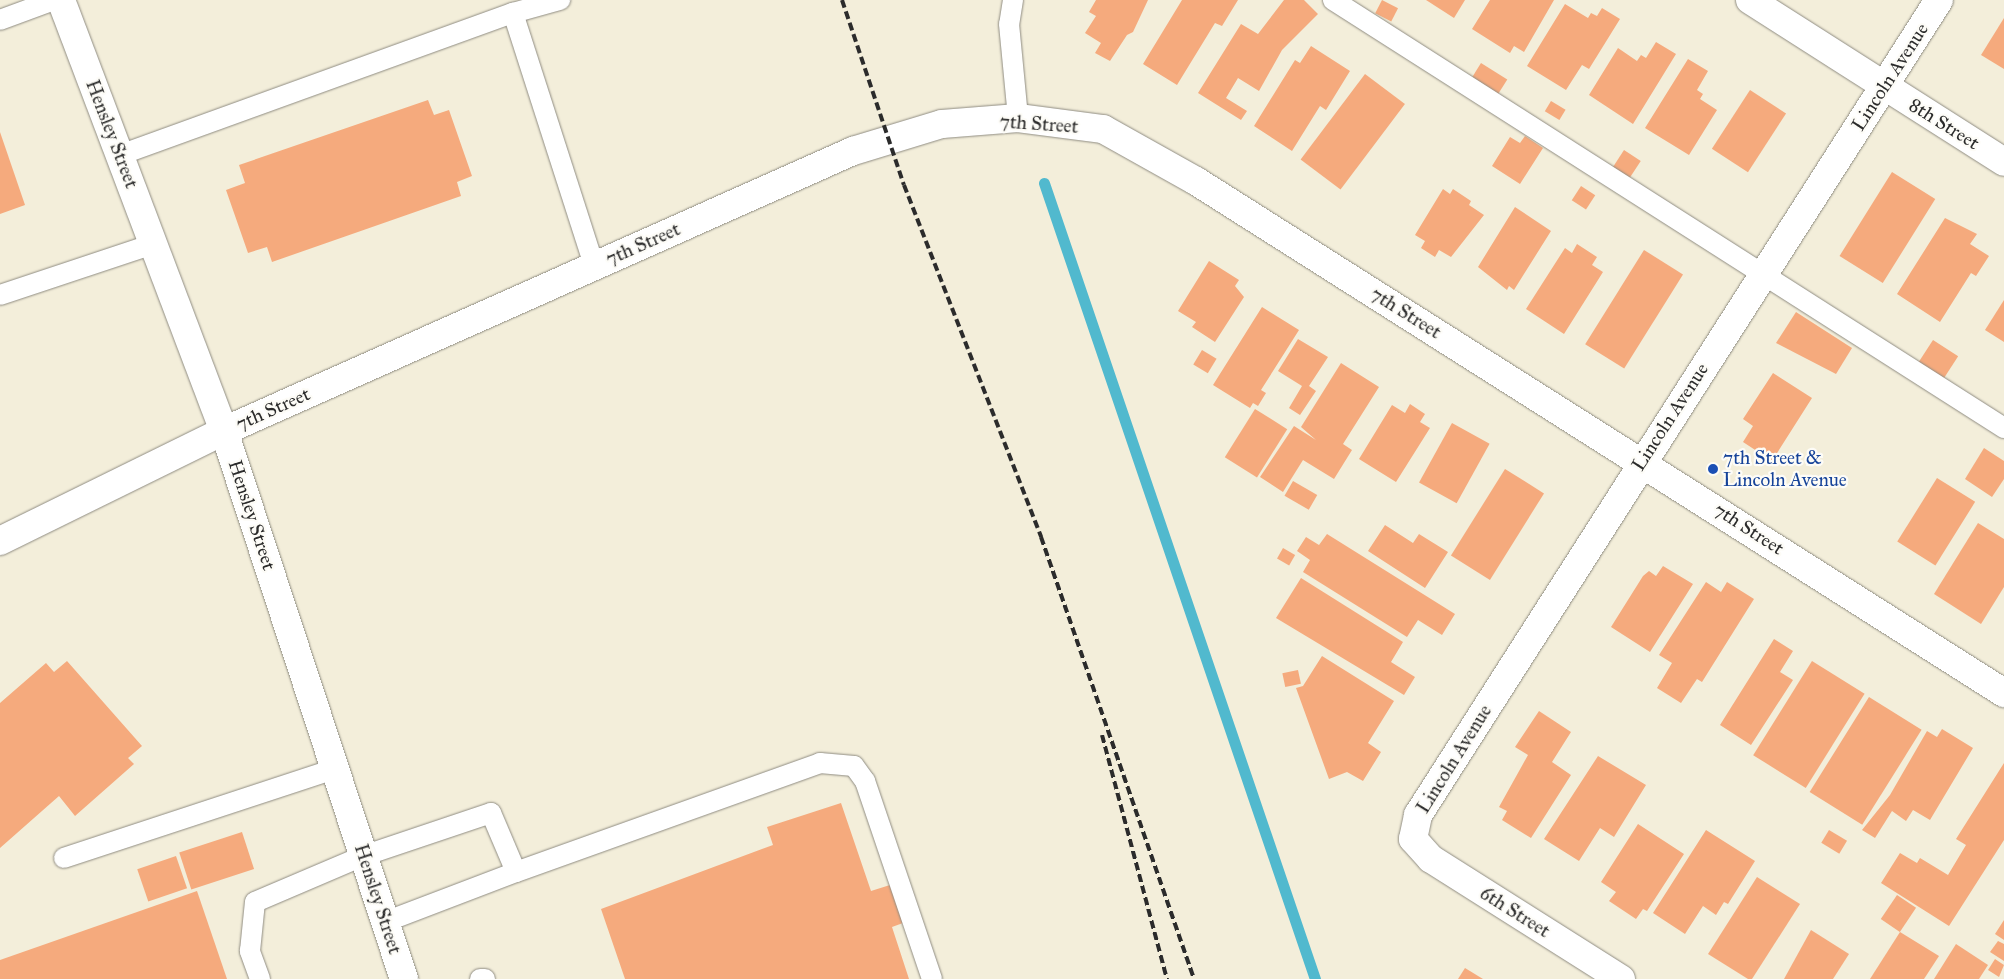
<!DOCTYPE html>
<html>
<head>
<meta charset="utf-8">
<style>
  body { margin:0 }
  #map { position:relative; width:2004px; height:979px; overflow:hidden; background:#f3eeda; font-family:"IM FELL Great Primer",serif }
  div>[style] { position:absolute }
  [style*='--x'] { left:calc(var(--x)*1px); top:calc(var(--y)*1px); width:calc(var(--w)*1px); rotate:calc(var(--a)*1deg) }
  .stream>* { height:11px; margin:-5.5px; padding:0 5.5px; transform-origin:5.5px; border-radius:5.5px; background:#51b9ce }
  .building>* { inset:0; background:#f5aa7d; transform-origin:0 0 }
  .roads { filter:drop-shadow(0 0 1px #8f8c82) drop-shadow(0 0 1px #8f8c82) }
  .service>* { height:20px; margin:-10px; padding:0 10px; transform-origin:10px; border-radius:10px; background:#fff }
  .minor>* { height:28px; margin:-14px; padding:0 14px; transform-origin:14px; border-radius:14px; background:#fff }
  .tertiary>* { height:28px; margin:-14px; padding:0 14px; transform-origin:14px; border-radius:14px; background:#fff }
  .rail>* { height:4px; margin-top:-2px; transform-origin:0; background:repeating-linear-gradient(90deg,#2b2b2b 0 8px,transparent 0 12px) }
  .dots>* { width:14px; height:14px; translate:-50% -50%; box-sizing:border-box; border:2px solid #fdfcf7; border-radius:50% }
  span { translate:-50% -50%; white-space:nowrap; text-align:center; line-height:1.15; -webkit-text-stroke:4.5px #fdfcf7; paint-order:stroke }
  .street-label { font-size:19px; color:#2b2b2b }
  .transit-label { font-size:19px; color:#164399 }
  .left { translate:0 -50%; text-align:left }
</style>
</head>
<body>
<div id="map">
  <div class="stream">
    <i style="--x:1044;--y:183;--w:841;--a:71.2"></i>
  </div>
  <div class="building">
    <i style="clip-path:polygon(1096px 0,1148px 0,1133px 32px,1127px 35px,1110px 61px,1095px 53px,1101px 43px,1085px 33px,1096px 16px,1089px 12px)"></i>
    <i style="clip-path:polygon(1182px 0,1238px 0,1222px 26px,1215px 23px,1177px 85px,1143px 64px)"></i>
    <i style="clip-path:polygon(1284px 0,1304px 0,1318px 14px,1282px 50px,1259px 91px,1238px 78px,1226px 98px,1247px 111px,1241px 120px,1198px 93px,1241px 24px,1258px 34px)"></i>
    <i style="left:1382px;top:0;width:18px;height:15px;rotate:27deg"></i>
    <i style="clip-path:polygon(1426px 0,1465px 0,1454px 18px)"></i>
    <i style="clip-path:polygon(1490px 0,1554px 0,1524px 52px,1514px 46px,1510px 53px,1472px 29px)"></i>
    <i style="clip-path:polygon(1565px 4px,1588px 18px,1591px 13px,1597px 16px,1602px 8px,1620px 19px,1589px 69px,1582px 65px,1566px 90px,1527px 66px)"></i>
    <i style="clip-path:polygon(2004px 18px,2004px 69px,1981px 55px)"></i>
    <i style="clip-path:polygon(1656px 42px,1676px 54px,1633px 124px,1589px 95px,1618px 48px,1637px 61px,1641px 55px,1646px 58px)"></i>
    <i style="clip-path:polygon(1311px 46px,1350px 71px,1326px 110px,1320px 106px,1292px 151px,1254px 126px,1295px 60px,1300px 63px)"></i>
    <i style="clip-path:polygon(1688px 59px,1708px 71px,1697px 90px,1703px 94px,1700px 99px,1717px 110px,1689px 155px,1645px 128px)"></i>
    <i style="left:1481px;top:63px;width:31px;height:17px;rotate:32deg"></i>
    <i style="left:1365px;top:74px;width:50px;height:107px;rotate:37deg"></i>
    <i style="left:1750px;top:90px;width:43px;height:70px;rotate:33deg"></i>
    <i style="clip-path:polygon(428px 100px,434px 115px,449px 110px,472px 176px,457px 182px,461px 196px,272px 262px,267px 247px,248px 253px,226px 190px,245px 183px,239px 165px)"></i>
    <i style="left:1551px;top:101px;width:17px;height:12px;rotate:31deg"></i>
    <i style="clip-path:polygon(0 132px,25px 205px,0 214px)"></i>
    <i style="clip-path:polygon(1525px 136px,1543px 148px,1520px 184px,1492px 166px,1510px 137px,1520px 143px)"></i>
    <i style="left:1624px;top:150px;width:20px;height:22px;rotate:33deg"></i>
    <i style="left:1892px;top:172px;width:51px;height:99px;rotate:32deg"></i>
    <i style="left:1581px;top:186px;width:17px;height:17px;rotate:33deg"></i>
    <i style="clip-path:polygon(1443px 189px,1450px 194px,1453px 189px,1471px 201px,1469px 205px,1484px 215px,1451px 257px,1439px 250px,1435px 257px,1421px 248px,1425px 241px,1415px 235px)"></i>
    <i style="clip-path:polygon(1515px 207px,1551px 231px,1514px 290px,1509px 286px,1507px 290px,1478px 267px)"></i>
    <i style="clip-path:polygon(1945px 218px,1977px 234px,1970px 244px,1989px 256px,1976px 276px,1971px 273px,1940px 322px,1897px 294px)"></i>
    <i style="clip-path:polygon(1577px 244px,1597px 257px,1592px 265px,1603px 272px,1564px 334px,1526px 309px,1565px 248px,1572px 253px)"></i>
    <i style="left:1644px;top:250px;width:46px;height:111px;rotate:32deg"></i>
    <i style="clip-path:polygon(1209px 261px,1239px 280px,1235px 286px,1244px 297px,1215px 342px,1192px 327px,1196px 322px,1178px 311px)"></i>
    <i style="clip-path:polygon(2004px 300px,2004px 342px,1985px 330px)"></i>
    <i style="clip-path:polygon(1262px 307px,1299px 330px,1261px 390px,1266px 393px,1258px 406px,1253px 403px,1250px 408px,1213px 385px)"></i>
    <i style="clip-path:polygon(1796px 312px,1852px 348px,1836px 374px,1776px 343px)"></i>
    <i style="clip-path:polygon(1298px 339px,1328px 357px,1309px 386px,1316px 391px,1300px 415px,1289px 408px,1302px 386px,1278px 371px)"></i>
    <i style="left:1933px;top:340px;width:30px;height:31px;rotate:33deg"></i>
    <i style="left:1202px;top:350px;width:17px;height:17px;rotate:31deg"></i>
    <i style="clip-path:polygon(1341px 363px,1379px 387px,1343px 444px,1352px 450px,1334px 479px,1303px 460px,1283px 492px,1260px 477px,1294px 426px,1316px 440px,1301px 427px)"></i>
    <i style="clip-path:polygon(1773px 373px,1812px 398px,1772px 461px,1743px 442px,1753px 426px,1743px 419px)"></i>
    <i style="clip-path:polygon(1410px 404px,1425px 414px,1420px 422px,1430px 428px,1396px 482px,1359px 459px,1392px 405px,1405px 413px)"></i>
    <i style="left:1255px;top:409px;width:38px;height:57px;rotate:32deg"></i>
    <i style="left:1452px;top:423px;width:43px;height:68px;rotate:29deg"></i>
    <i style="clip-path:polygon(1984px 448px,2004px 461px,2004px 479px,1992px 497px,1965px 479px)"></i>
    <i style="left:1505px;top:469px;width:46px;height:102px;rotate:32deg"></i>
    <i style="left:1937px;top:478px;width:45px;height:75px;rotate:32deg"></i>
    <i style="left:1293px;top:481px;width:28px;height:17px;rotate:30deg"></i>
    <i style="clip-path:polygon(1978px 523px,2004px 539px,2004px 587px,1981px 624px,1934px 594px)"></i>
    <i style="clip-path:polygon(1385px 525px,1413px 543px,1419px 534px,1448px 552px,1425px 588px,1368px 551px)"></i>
    <i style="clip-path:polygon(1327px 534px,1455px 614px,1442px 635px,1418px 620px,1407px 637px,1303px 572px,1310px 560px,1297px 551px,1306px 537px,1319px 545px)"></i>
    <i style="left:1283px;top:548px;width:14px;height:12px;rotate:30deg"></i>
    <i style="clip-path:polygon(1663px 566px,1693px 584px,1650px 652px,1611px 627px,1643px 576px,1649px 571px,1656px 576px)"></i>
    <i style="clip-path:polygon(1301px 578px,1403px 642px,1391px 662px,1415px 677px,1404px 695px,1276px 618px)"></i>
    <i style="clip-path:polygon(1706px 582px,1721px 592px,1727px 582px,1754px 599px,1702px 682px,1697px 679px,1681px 703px,1657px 688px,1672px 663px,1659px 655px)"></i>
    <i style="clip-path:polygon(1774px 639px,1793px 651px,1780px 672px,1793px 680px,1751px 745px,1720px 725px)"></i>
    <i style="clip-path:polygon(1322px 656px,1394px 701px,1368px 743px,1381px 752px,1363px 781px,1347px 772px,1329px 779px,1296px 688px,1303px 686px)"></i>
    <i style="clip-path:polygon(67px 661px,142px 746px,128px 758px,134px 764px,75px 816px,59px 796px,0 848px,0 703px,46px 663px,54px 672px)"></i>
    <i style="left:1812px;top:661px;width:62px;height:111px;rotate:32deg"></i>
    <i style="left:1298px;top:670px;width:14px;height:16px;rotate:78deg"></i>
    <i style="left:1869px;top:697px;width:62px;height:112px;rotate:32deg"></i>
    <i style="clip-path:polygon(1539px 711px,1571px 732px,1552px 762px,1571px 775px,1531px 838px,1502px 820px,1507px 811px,1499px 807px,1528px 755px,1515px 747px)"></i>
    <i style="clip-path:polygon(1942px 729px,1973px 748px,1930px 820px,1913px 810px,1906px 821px,1892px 811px,1875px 838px,1862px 830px,1890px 795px,1927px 731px,1937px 737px)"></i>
    <i style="clip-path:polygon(1598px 756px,1646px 785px,1614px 837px,1600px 828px,1579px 861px,1544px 839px)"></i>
    <i style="clip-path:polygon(2004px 763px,2004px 840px,1949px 926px,1881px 883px,1900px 853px,1917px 863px,1920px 858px,1948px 875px,1966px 845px,1956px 839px)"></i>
    <i style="clip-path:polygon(841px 803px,871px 891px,890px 885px,903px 923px,892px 927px,909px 979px,625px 979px,601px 909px,773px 845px,767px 827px)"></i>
    <i style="clip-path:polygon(1638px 824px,1684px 854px,1647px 911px,1643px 909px,1636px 919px,1609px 901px,1616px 892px,1601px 882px)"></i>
    <i style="clip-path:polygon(1706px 830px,1755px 861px,1728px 904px,1724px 902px,1716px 915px,1703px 906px,1685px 934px,1653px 913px)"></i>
    <i style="left:1829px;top:830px;width:21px;height:15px;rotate:31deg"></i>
    <i style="left:242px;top:832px;width:39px;height:66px;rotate:72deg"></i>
    <i style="left:176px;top:856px;width:34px;height:41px;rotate:71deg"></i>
    <i style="clip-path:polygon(1757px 877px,1800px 904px,1752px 979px,1748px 979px,1708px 954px)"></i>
    <i style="clip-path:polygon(197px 891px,227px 979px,0 979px,0 960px)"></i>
    <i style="left:1897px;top:895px;width:23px;height:29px;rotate:34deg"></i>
    <i style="clip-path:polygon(2004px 920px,2004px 940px,1995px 934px)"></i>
    <i style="clip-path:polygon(1811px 930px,1849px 954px,1833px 979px,1784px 979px)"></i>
    <i style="clip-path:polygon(1900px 932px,1939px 956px,1924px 979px,1870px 979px)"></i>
    <i style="clip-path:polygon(1998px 941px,2004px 944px,2004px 961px,1990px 952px)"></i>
    <i style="clip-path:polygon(1956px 944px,1988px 965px,1979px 979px,1934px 979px)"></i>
    <i style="clip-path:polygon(1995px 959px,2004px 965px,1999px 977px,1988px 970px)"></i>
    <i style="clip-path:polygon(1465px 968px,1483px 979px,1458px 979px)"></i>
  </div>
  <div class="roads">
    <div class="service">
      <i style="--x:1013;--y:0;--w:24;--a:99"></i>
      <i style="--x:1009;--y:24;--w:94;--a:84.5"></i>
      <i style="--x:1333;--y:0;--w:796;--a:32.53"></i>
      <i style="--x:513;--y:13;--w:49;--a:-15.5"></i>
      <i style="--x:0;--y:20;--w:58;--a:-20.3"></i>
      <i style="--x:120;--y:155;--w:418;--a:-19.9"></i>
      <i style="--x:513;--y:13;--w:266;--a:72.2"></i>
      <i style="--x:0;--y:295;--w:161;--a:-18.4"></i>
      <i style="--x:64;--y:858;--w:285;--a:-18.2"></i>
      <i style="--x:516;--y:872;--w:323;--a:-19.7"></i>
      <i style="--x:820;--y:763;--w:34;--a:5"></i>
      <i style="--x:854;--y:766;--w:19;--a:54"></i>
      <i style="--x:865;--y:781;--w:209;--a:71.3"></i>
      <i style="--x:260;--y:979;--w:30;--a:-110"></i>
      <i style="--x:250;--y:951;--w:49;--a:-84.2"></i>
      <i style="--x:255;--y:902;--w:117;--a:-23.1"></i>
      <i style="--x:363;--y:856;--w:135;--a:-18.6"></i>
      <i style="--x:491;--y:813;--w:64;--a:67"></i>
      <i style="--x:516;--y:872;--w:140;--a:159.1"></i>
      <i style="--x:480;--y:979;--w:5;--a:0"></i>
    </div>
    <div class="minor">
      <i style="--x:61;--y:0;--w:461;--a:69.3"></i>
      <i style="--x:1750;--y:0;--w:301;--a:32.5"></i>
      <i style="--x:1621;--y:979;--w:225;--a:-147.7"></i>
      <i style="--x:1431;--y:859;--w:27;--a:-132"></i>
      <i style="--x:1413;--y:839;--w:25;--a:-78"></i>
      <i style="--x:1418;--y:815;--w:967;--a:-57.41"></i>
    </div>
    <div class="tertiary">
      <i style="--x:224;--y:431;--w:577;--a:71.82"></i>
      <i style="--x:0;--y:541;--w:250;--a:-26.2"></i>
      <i style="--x:224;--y:431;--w:689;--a:-24"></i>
      <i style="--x:853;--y:151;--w:93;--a:-16.9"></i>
      <i style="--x:942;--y:124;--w:76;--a:-4.5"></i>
      <i style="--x:1018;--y:118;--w:86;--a:7.4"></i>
      <i style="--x:1103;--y:129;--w:107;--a:29.2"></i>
      <i style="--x:1196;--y:181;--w:957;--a:32.36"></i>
    </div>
  </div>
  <div class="rail">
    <i style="--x:842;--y:0;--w:195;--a:71.5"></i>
    <i style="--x:904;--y:185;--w:378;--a:68.7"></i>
    <i style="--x:1041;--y:537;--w:468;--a:70.9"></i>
    <i style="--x:1102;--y:735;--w:253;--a:75.1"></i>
  </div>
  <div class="dots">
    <i style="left:1713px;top:469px;background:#1a4fb4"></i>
  </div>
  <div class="street-label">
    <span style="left:1890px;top:77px;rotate:-57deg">Lincoln Avenue</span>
    <span style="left:1039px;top:124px;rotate:4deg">7th Street</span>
    <span style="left:1944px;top:124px;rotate:32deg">8th Street</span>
    <span style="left:112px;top:134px;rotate:69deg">Hensley Street</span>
    <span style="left:643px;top:244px;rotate:-24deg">7th Street</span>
    <span style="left:1406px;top:313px;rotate:32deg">7th Street</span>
    <span style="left:273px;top:409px;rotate:-24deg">7th Street</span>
    <span style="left:1670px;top:417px;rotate:-57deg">Lincoln Avenue</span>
    <span style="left:252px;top:515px;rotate:72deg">Hensley Street</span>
    <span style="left:1749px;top:529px;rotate:33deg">7th Street</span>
    <span style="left:1454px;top:759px;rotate:-58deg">Lincoln Avenue</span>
    <span style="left:378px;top:899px;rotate:72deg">Hensley Street</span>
    <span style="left:1515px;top:912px;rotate:32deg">6th Street</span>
  </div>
  <div class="transit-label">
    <span class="left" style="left:1723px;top:469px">7th Street &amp;<br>Lincoln Avenue</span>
  </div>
</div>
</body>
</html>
